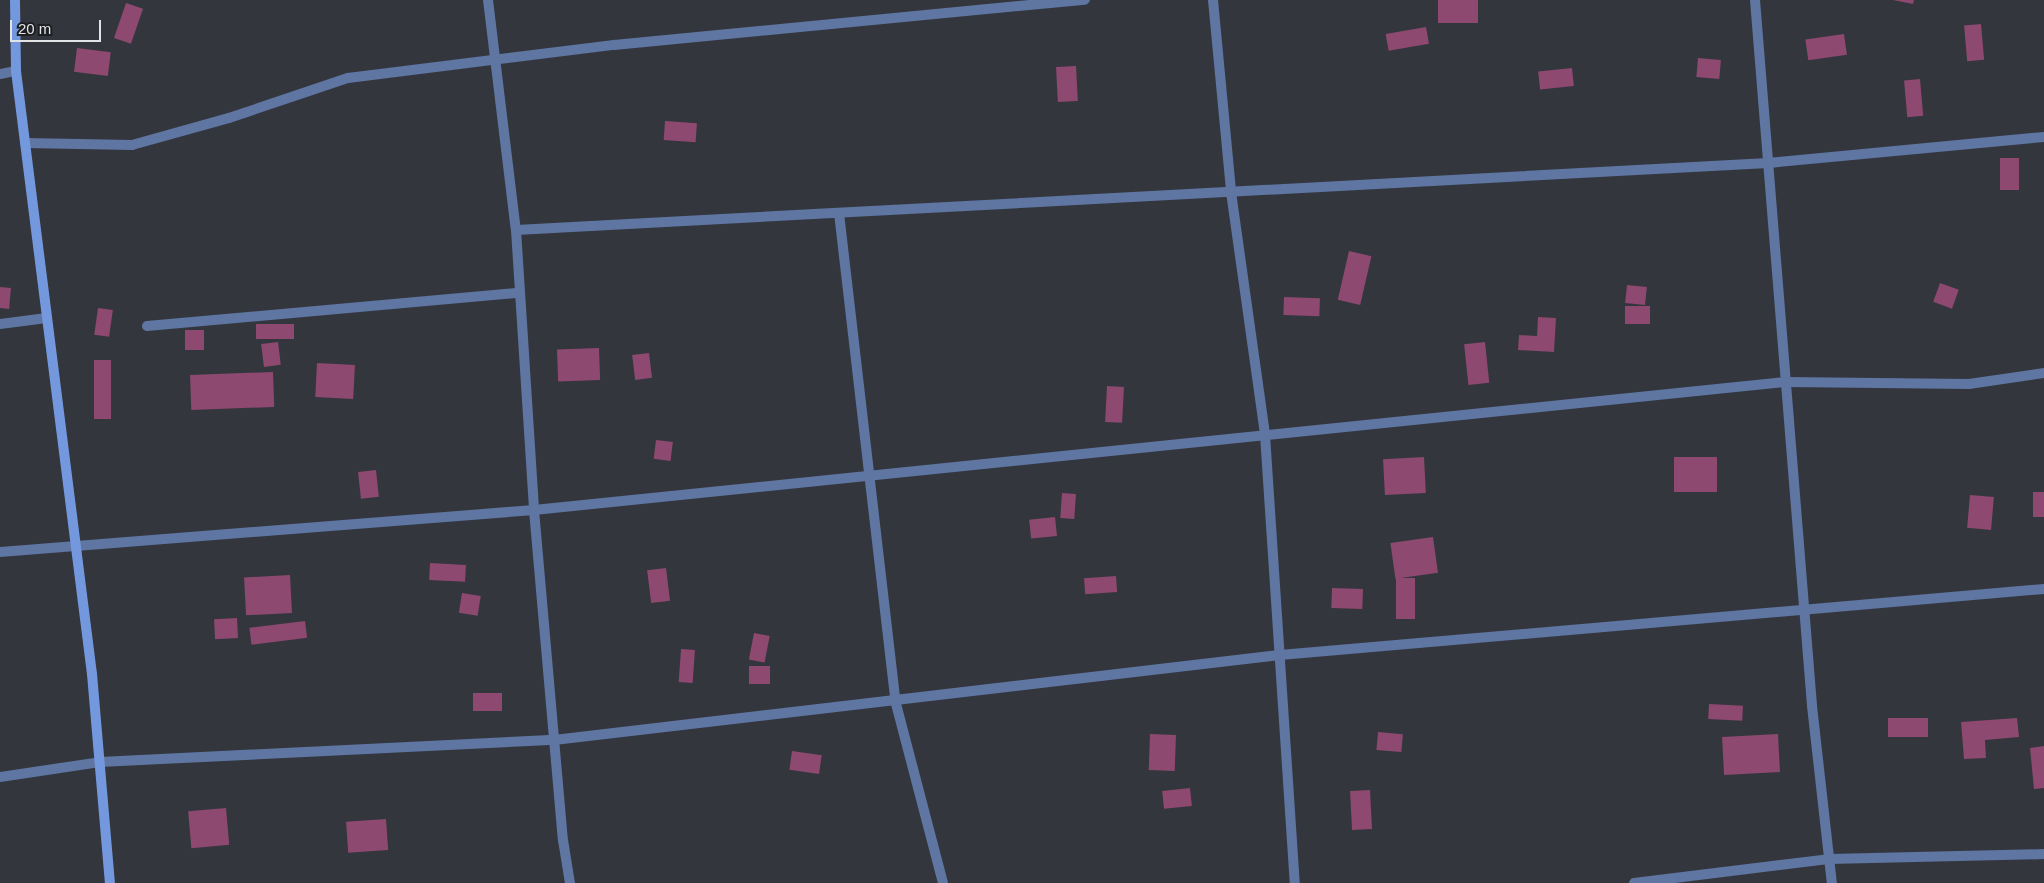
<!DOCTYPE html>
<html>
<head>
<meta charset="utf-8">
<style>
  body { margin:0 }
  #map { position:relative; width:2044px; height:883px; overflow:hidden; background:#33363d; font-family:Arial,sans-serif }
  div>[style] { position:absolute }
  [style*='--x'] { left:calc(var(--x)*1px); top:calc(var(--y)*1px); width:calc(var(--w)*1px); rotate:calc(var(--a)*1deg) }
  .building>* { inset:0; background:#8d4970; transform-origin:0 0 }
  .street>* { height:10px; margin:-5px; padding:0 5px; transform-origin:5px; border-radius:5px; background:#5f75a2 }
  .secondary>* { height:10px; margin:-5px; padding:0 5px; transform-origin:5px; border-radius:5px; background:#7498de }
  span { translate:-50% -50%; white-space:nowrap; text-align:center; line-height:1.15; -webkit-text-stroke:4px #1c1e21; paint-order:stroke }
  .scale { position:absolute; left:10px; top:20px; width:91px; height:22px; box-sizing:border-box; border:2px solid #e2e4e8; border-top:0; padding-left:6px; font-size:15px; line-height:18px; white-space:nowrap; color:#e2e4e8; -webkit-text-stroke:4px #1c1e21; paint-order:stroke }
</style>
</head>
<body>
<div id="map">
  <div class="building">
    <i style="left:1438px;top:0;width:40px;height:23px"></i>
    <i style="clip-path:polygon(1893px 0,1914px 0,1913px 4px)"></i>
    <i style="left:126px;top:3px;width:18px;height:37px;rotate:19deg"></i>
    <i style="left:1981px;top:24px;width:36px;height:17px;rotate:85deg"></i>
    <i style="left:1426px;top:27px;width:17px;height:41px;rotate:80deg"></i>
    <i style="left:1844px;top:34px;width:21px;height:39px;rotate:82deg"></i>
    <i style="left:77px;top:48px;width:34px;height:24px;rotate:7deg"></i>
    <i style="left:1698px;top:58px;width:23px;height:19px;rotate:5deg"></i>
    <i style="left:1076px;top:66px;width:35px;height:20px;rotate:87deg"></i>
    <i style="left:1572px;top:68px;width:18px;height:34px;rotate:84deg"></i>
    <i style="left:1920px;top:79px;width:37px;height:16px;rotate:85deg"></i>
    <i style="left:665px;top:121px;width:32px;height:19px;rotate:4deg"></i>
    <i style="left:2000px;top:158px;width:19px;height:32px"></i>
    <i style="left:1349px;top:251px;width:23px;height:50px;rotate:13deg"></i>
    <i style="left:1940px;top:283px;width:20px;height:20px;rotate:20deg"></i>
    <i style="left:1627px;top:285px;width:20px;height:18px;rotate:6deg"></i>
    <i style="left:0;top:287px;width:11px;height:21px;rotate:5deg"></i>
    <i style="left:1284px;top:297px;width:36px;height:18px;rotate:2deg"></i>
    <i style="left:1650px;top:306px;width:18px;height:25px;rotate:90deg"></i>
    <i style="left:98px;top:308px;width:15px;height:27px;rotate:8deg"></i>
    <i style="clip-path:polygon(1538px 317px,1556px 318px,1554px 352px,1518px 350px,1519px 335px,1537px 336px)"></i>
    <i style="left:256px;top:324px;width:38px;height:15px"></i>
    <i style="left:185px;top:330px;width:19px;height:20px"></i>
    <i style="left:278px;top:342px;width:23px;height:17px;rotate:83deg"></i>
    <i style="left:1485px;top:342px;width:41px;height:21px;rotate:84deg"></i>
    <i style="left:599px;top:348px;width:32px;height:42px;rotate:88deg"></i>
    <i style="left:649px;top:353px;width:25px;height:17px;rotate:83deg"></i>
    <i style="left:94px;top:360px;width:17px;height:59px"></i>
    <i style="left:317px;top:363px;width:38px;height:34px;rotate:3deg"></i>
    <i style="left:273px;top:372px;width:35px;height:83px;rotate:88deg"></i>
    <i style="left:1107px;top:386px;width:17px;height:36px;rotate:3deg"></i>
    <i style="left:656px;top:440px;width:17px;height:19px;rotate:7deg"></i>
    <i style="left:1424px;top:457px;width:36px;height:41px;rotate:87deg"></i>
    <i style="left:1674px;top:457px;width:43px;height:35px"></i>
    <i style="left:376px;top:470px;width:27px;height:18px;rotate:84deg"></i>
    <i style="left:2044px;top:492px;width:25px;height:11px;rotate:90deg"></i>
    <i style="left:1062px;top:493px;width:14px;height:25px;rotate:4deg"></i>
    <i style="left:1970px;top:495px;width:24px;height:33px;rotate:5deg"></i>
    <i style="left:1055px;top:517px;width:19px;height:26px;rotate:84deg"></i>
    <i style="left:1433px;top:537px;width:36px;height:43px;rotate:82deg"></i>
    <i style="left:430px;top:563px;width:36px;height:17px;rotate:3deg"></i>
    <i style="left:666px;top:568px;width:33px;height:19px;rotate:83deg"></i>
    <i style="left:290px;top:575px;width:38px;height:46px;rotate:87deg"></i>
    <i style="left:1116px;top:576px;width:16px;height:32px;rotate:86deg"></i>
    <i style="left:1396px;top:578px;width:19px;height:41px"></i>
    <i style="left:1332px;top:588px;width:31px;height:20px;rotate:2deg"></i>
    <i style="left:462px;top:593px;width:19px;height:20px;rotate:9deg"></i>
    <i style="left:237px;top:618px;width:20px;height:23px;rotate:87deg"></i>
    <i style="left:305px;top:621px;width:17px;height:56px;rotate:83deg"></i>
    <i style="left:754px;top:633px;width:16px;height:27px;rotate:11deg"></i>
    <i style="left:681px;top:649px;width:14px;height:33px;rotate:4deg"></i>
    <i style="left:749px;top:666px;width:21px;height:18px"></i>
    <i style="left:502px;top:693px;width:18px;height:29px;rotate:90deg"></i>
    <i style="left:1709px;top:704px;width:34px;height:15px;rotate:3deg"></i>
    <i style="left:1888px;top:718px;width:40px;height:19px"></i>
    <i style="clip-path:polygon(2017px 718px,2019px 737px,1985px 740px,1986px 758px,1964px 759px,1961px 722px)"></i>
    <i style="left:1378px;top:732px;width:25px;height:18px;rotate:5deg"></i>
    <i style="left:1150px;top:734px;width:26px;height:36px;rotate:2deg"></i>
    <i style="left:1778px;top:734px;width:38px;height:56px;rotate:87deg"></i>
    <i style="clip-path:polygon(2044px 746px,2044px 788px,2034px 789px,2030px 748px)"></i>
    <i style="left:792px;top:751px;width:30px;height:19px;rotate:8deg"></i>
    <i style="left:1190px;top:788px;width:18px;height:28px;rotate:84deg"></i>
    <i style="left:1370px;top:790px;width:39px;height:20px;rotate:87deg"></i>
    <i style="left:226px;top:808px;width:37px;height:38px;rotate:85deg"></i>
    <i style="left:386px;top:819px;width:31px;height:40px;rotate:86deg"></i>
  </div>
  <div class="street">
    <i style="--x:488;--y:0;--w:232;--a:83.1"></i>
    <i style="--x:516;--y:230;--w:281;--a:86.3"></i>
    <i style="--x:534;--y:510;--w:331;--a:85"></i>
    <i style="--x:563;--y:840;--w:44;--a:80.8"></i>
    <i style="--x:1213;--y:0;--w:193;--a:84.6"></i>
    <i style="--x:1231;--y:192;--w:245;--a:82"></i>
    <i style="--x:1265;--y:435;--w:449;--a:86.2"></i>
    <i style="--x:1755;--y:0;--w:708;--a:85.38"></i>
    <i style="--x:1812;--y:706;--w:178;--a:83.6"></i>
    <i style="--x:0;--y:74;--w:16;--a:-11"></i>
    <i style="--x:25;--y:143;--w:107;--a:1.1"></i>
    <i style="--x:132;--y:145;--w:101;--a:-15.6"></i>
    <i style="--x:229;--y:118;--w:126;--a:-18.6"></i>
    <i style="--x:348;--y:78;--w:268;--a:-7.1"></i>
    <i style="--x:614;--y:45;--w:473;--a:-5.5"></i>
    <i style="--x:839;--y:213;--w:490;--a:83.4"></i>
    <i style="--x:895;--y:700;--w:189;--a:75.3"></i>
    <i style="--x:516;--y:230;--w:1254;--a:-3.06"></i>
    <i style="--x:1768;--y:163;--w:277;--a:-5.4"></i>
    <i style="--x:0;--y:324;--w:47;--a:-7.3"></i>
    <i style="--x:147;--y:326;--w:373;--a:-5.1"></i>
    <i style="--x:0;--y:552;--w:536;--a:-4.5"></i>
    <i style="--x:534;--y:510;--w:1259;--a:-5.84"></i>
    <i style="--x:1786;--y:382;--w:183;--a:0.6"></i>
    <i style="--x:1969;--y:384;--w:76;--a:-8.3"></i>
    <i style="--x:0;--y:777;--w:101;--a:-8.5"></i>
    <i style="--x:100;--y:762;--w:455;--a:-2.8"></i>
    <i style="--x:554;--y:740;--w:731;--a:-6.68"></i>
    <i style="--x:1280;--y:655;--w:767;--a:-4.94"></i>
    <i style="--x:1634;--y:883;--w:196;--a:-7"></i>
    <i style="--x:1829;--y:859;--w:215;--a:-1.3"></i>
  </div>
  <div class="secondary">
    <i style="--x:15;--y:0;--w:71;--a:89.2"></i>
    <i style="--x:16;--y:71;--w:608;--a:82.82"></i>
    <i style="--x:92;--y:674;--w:210;--a:85.1"></i>
  </div>
  <div class="scale">20 m</div>
</div>
</body>
</html>
